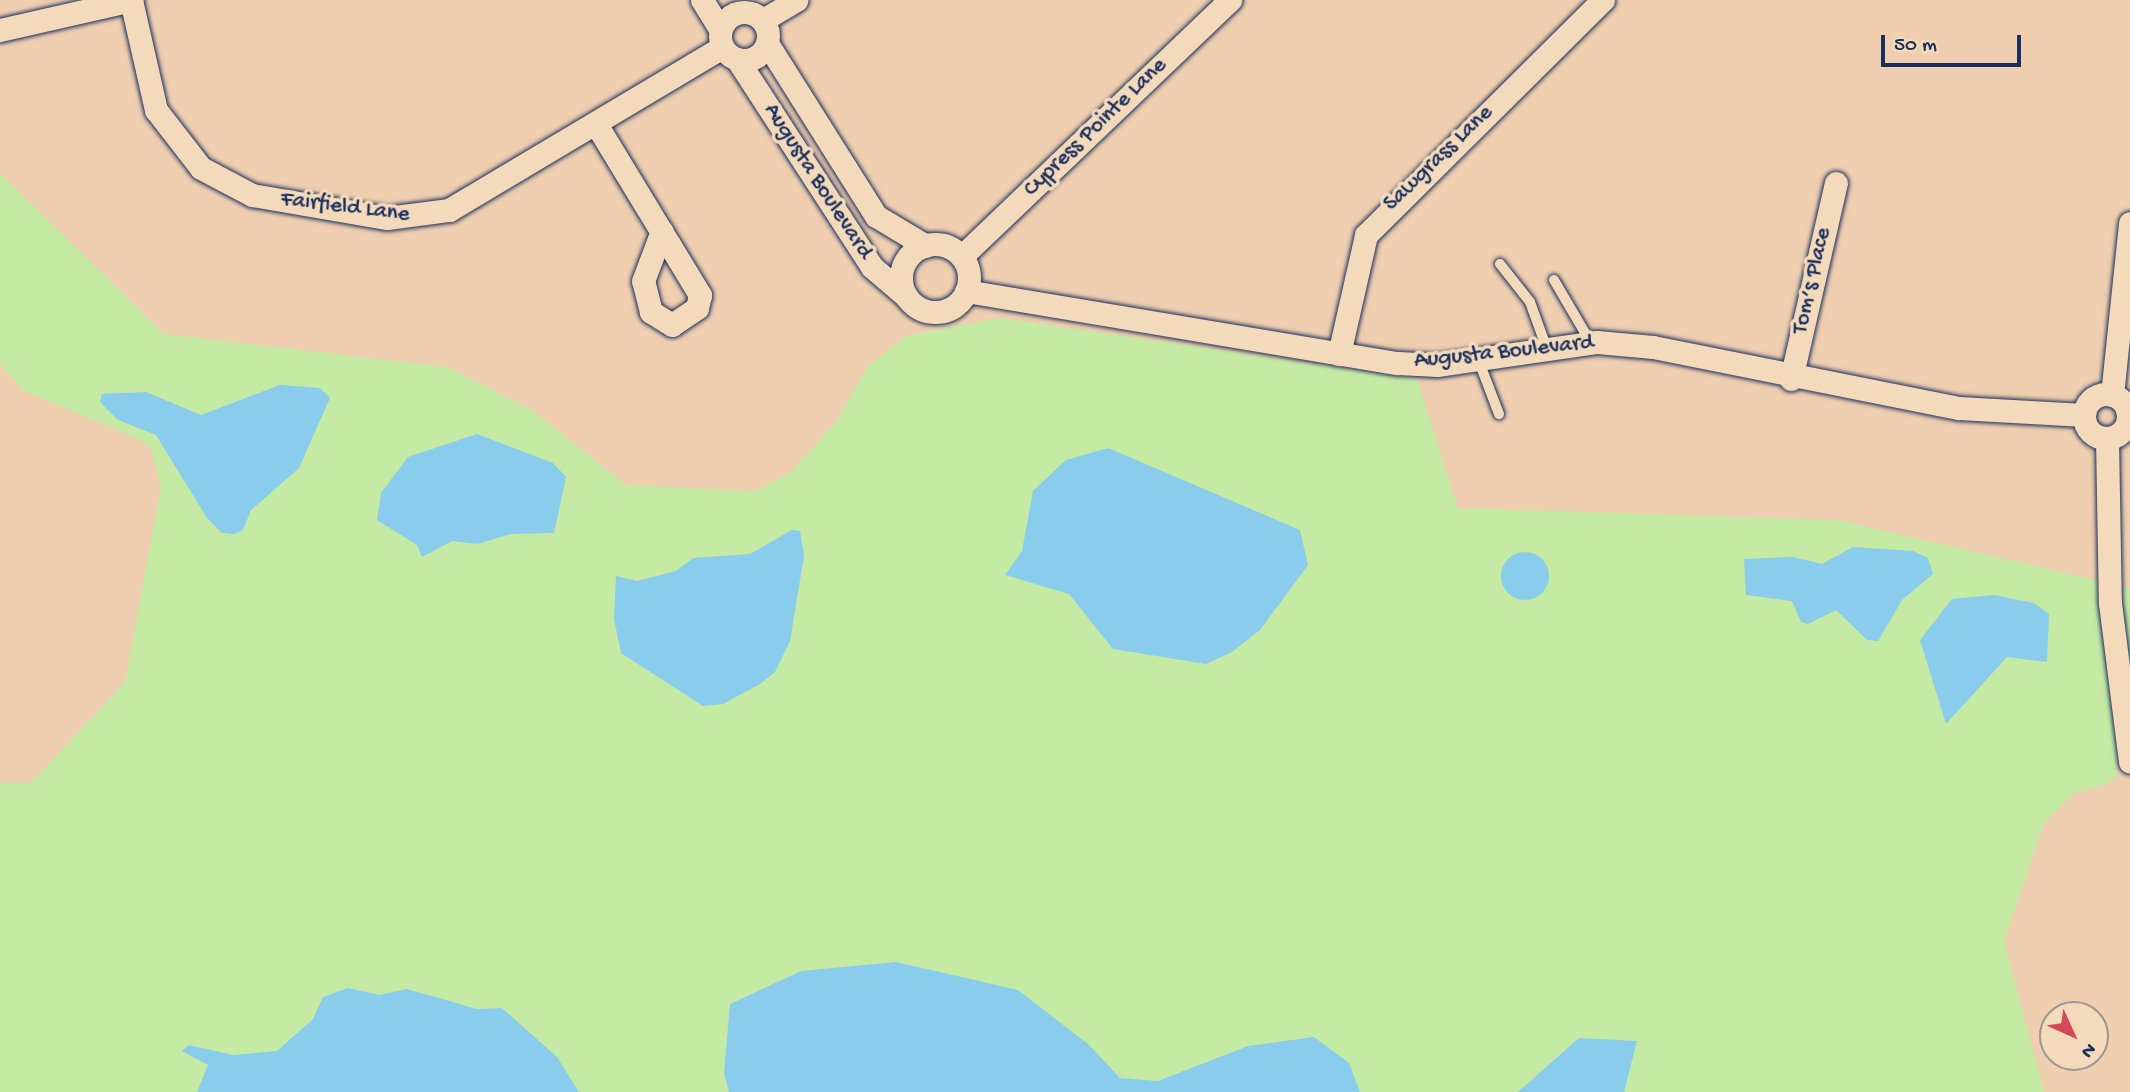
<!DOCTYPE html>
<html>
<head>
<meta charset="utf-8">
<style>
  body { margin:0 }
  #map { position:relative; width:2130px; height:1092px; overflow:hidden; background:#efcfaf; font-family:"Gochi Hand",sans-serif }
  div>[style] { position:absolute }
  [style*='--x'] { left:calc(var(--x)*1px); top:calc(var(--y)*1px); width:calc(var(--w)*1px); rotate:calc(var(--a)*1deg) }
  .green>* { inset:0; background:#c5eaa4 }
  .water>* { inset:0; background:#8acceb }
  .round { border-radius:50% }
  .roads { filter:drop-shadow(0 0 2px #1b2f5e) drop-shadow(0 0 2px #1b2f5e) }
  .lane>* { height:10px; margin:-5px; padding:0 5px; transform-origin:5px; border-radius:5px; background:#f3daba }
  .street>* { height:23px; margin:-11.5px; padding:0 11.5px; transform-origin:11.5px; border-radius:11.5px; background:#f3daba }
  .street>.ring { margin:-11.5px; padding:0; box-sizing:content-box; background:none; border:23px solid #f3daba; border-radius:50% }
  span { translate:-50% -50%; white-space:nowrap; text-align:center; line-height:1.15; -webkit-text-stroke:7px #f3daba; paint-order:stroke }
  .street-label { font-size:23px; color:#1b2f5e }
  .north { position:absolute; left:2039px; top:1001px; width:70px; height:70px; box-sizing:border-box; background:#f3daba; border:2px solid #9d9695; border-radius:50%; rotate:135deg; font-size:19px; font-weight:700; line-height:28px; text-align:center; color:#1b2f5e }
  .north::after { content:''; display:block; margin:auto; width:24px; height:32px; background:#d1495b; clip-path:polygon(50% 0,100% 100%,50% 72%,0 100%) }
  .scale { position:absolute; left:1881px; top:35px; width:140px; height:32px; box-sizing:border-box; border:4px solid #1b2f5e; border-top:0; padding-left:9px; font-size:21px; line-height:24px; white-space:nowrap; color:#1b2f5e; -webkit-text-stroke:5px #f3daba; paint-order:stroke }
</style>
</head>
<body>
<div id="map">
  <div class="green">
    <i style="clip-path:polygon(0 173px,164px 334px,448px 367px,532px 410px,626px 485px,756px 491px,791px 472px,837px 420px,867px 367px,906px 336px,1001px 318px,1417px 379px,1458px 508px,1838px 520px,2130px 588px,2130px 763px,2117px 764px,2118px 774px,2107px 784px,2073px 794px,2044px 823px,2004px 941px,2044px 1092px,0 1092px,0 783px,31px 783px,125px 682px,161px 486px,151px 450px,139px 439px,24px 391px,0 364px)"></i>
  </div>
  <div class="water">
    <i style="clip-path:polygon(280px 385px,320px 388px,330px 398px,299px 468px,251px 510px,243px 530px,234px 534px,222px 533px,207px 518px,156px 435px,118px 420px,100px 402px,102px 394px,146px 392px,201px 415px)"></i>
    <i style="clip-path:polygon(477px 434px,553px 463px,566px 477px,554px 533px,510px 534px,478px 544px,452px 541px,422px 557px,417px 545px,377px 520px,381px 493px,408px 457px)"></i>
    <i style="clip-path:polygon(1108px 448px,1300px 530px,1308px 565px,1260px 630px,1232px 652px,1206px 664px,1113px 649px,1069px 594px,1005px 575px,1022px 551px,1033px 491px,1066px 460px)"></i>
    <i style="clip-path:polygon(792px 530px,800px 531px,804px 556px,790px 641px,775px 672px,760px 684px,723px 704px,703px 706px,621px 653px,614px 619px,616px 576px,637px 581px,676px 571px,693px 558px,750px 554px)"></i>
    <i style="clip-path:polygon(1853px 547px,1913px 551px,1928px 558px,1933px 574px,1902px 600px,1878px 641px,1867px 640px,1836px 610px,1808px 624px,1801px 622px,1792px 601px,1746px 595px,1744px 559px,1793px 557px,1822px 564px)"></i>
    <i class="round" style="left:1501px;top:552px;width:48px;height:48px"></i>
    <i style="clip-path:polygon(1994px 595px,2034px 603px,2049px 614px,2047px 662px,2007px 657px,1946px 724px,1920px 640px,1952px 599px)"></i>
    <i style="clip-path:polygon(896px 962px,1018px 990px,1088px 1044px,1120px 1078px,1158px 1081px,1248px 1046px,1314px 1037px,1349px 1063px,1360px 1092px,729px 1092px,724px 1073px,730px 1004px,801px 971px)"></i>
    <i style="clip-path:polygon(348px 988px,379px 995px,407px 989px,477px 1009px,502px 1008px,557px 1057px,579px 1092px,197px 1092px,208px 1065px,182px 1051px,189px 1045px,233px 1055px,277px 1051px,313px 1019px,323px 997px)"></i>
    <i style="clip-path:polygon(1579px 1038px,1637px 1041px,1624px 1092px,1518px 1092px)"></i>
  </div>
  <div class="roads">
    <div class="lane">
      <i style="--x:1500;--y:264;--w:48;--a:51.7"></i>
      <i style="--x:1530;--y:302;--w:50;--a:70.1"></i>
      <i style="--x:1554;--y:280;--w:73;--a:59.6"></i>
      <i style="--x:1478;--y:359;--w:59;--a:69.1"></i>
    </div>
    <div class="street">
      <i style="--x:131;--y:0;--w:113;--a:77.2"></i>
      <i style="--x:156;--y:110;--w:73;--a:52.2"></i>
      <i style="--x:201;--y:168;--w:58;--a:27.9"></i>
      <i style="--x:252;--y:195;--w:137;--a:9.7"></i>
      <i style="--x:387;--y:218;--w:63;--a:-7.4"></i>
      <i style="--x:449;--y:210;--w:318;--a:-30.8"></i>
      <i style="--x:702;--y:0;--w:34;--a:58"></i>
      <i class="ring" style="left:720px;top:12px;width:25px;height:25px"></i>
      <i style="--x:763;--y:20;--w:39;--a:-31"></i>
      <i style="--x:0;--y:30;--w:135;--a:-12.8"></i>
      <i style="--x:767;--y:43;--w:204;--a:57.8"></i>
      <i style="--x:876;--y:216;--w:58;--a:31"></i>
      <i style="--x:737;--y:59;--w:248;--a:57"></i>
      <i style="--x:872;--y:267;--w:45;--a:40.5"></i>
      <i style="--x:596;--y:124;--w:140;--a:58.7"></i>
      <i style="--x:669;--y:244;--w:60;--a:58.7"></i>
      <i style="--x:700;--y:295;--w:13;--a:103"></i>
      <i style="--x:697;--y:308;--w:30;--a:146"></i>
      <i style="--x:672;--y:325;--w:25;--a:-148"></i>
      <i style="--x:651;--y:312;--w:32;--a:-104"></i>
      <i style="--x:643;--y:281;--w:53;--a:-69.2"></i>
      <i class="ring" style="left:901px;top:244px;width:45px;height:45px"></i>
      <i style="--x:962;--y:256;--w:371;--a:-43.7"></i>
      <i style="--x:966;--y:291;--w:438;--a:9.5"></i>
      <i style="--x:1398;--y:363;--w:39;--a:3"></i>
      <i style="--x:1437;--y:365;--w:162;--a:-8.2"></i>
      <i style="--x:1597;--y:342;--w:56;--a:5.1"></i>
      <i style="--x:1653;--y:347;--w:312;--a:11.3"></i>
      <i style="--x:1959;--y:408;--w:125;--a:3.2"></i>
      <i style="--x:1339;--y:354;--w:122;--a:-77.2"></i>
      <i style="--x:1366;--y:235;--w:334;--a:-44.8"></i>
      <i style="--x:1791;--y:379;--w:201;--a:-77.1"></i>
      <i class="ring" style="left:2084px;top:394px;width:21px;height:21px"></i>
      <i style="--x:2112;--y:395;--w:173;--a:-84"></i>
      <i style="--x:2107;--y:438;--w:165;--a:89"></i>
      <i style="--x:2110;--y:603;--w:160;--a:82.8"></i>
    </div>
  </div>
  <div class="street-label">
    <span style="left:1096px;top:128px;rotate:-44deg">Cypress Pointe Lane</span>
    <span style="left:1439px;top:159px;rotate:-44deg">Sawgrass Lane</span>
    <span style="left:817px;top:182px;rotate:57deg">Augusta Boulevard</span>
    <span style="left:345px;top:208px;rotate:7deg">Fairfield Lane</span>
    <span style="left:1813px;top:281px;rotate:-77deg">Tom’s Place</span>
    <span style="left:1504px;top:353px;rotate:-6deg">Augusta Boulevard</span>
  </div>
  <div class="north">N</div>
  <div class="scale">50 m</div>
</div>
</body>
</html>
